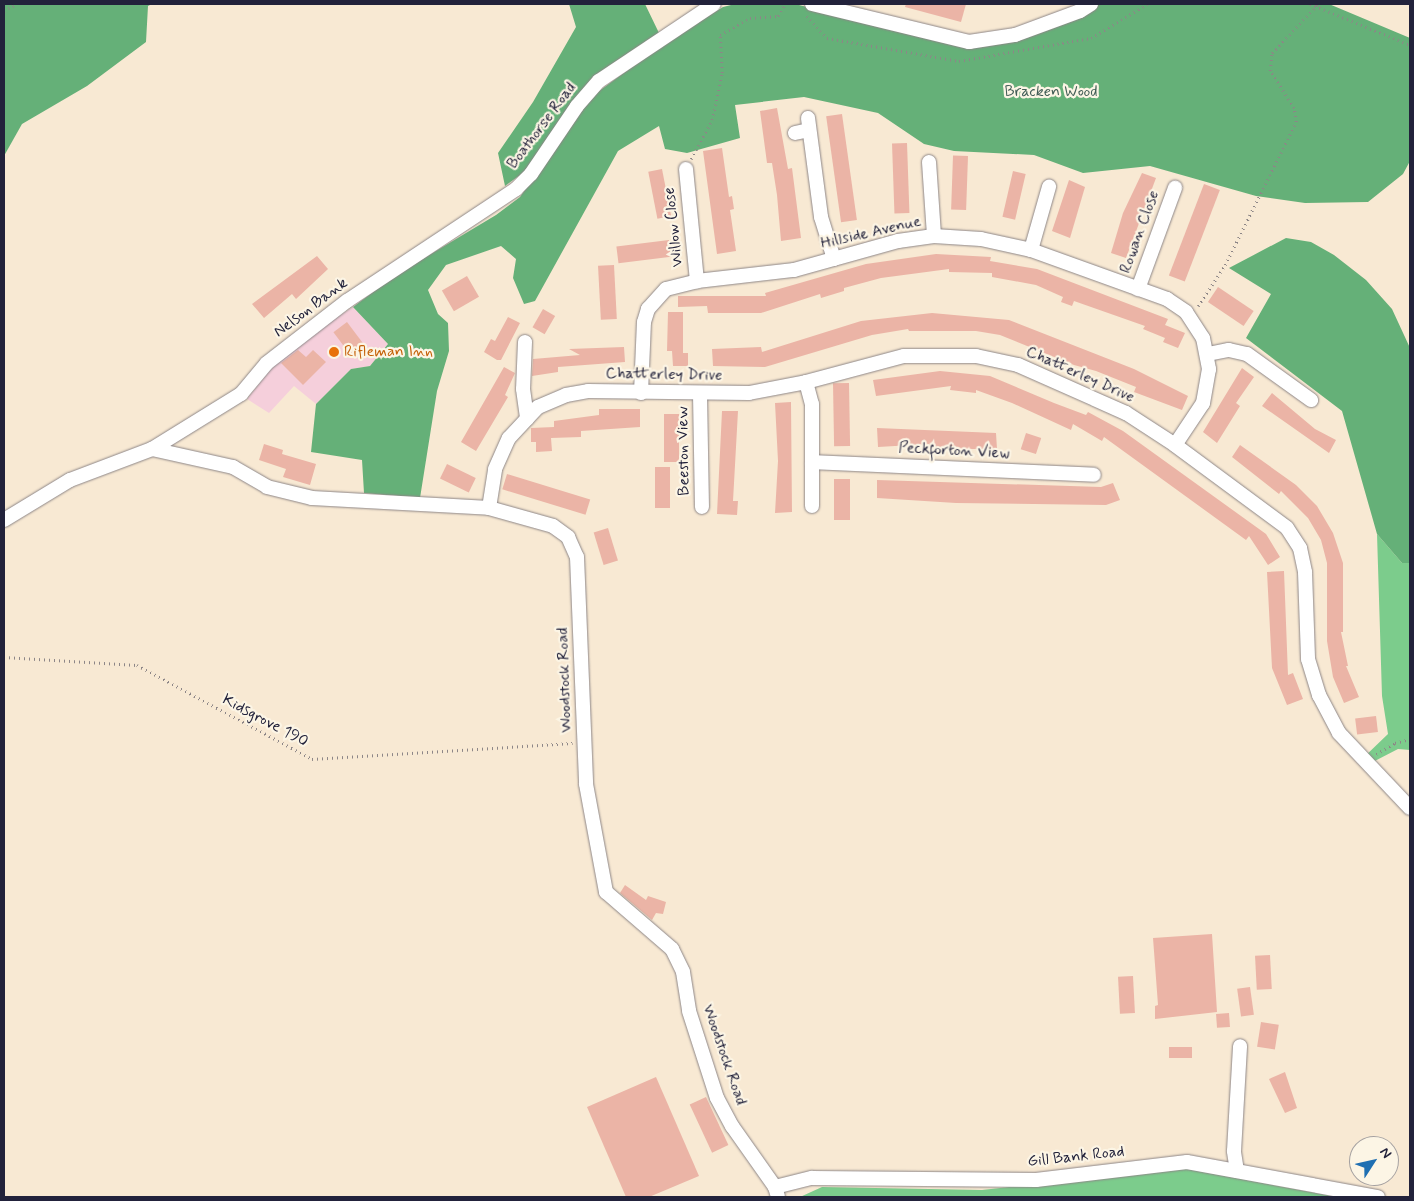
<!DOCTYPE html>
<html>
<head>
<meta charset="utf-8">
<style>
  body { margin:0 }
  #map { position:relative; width:1414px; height:1201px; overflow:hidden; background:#f8e9d3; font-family:Mynerve,sans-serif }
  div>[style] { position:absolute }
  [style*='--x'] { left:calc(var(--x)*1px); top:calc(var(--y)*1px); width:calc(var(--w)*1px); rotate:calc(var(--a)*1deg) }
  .built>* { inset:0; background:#f5cfdb }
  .green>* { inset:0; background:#7ccc8c }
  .forest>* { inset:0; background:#65b078 }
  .building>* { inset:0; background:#ebb4a6; transform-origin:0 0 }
  .path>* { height:2.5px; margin-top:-1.25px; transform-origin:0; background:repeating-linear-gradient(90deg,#8d8687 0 1px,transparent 0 5px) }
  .roads { filter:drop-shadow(0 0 1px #8d8687) drop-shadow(0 0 1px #8d8687) }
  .minor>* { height:14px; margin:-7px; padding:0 7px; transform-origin:7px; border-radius:7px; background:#fff }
  .dots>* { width:14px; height:14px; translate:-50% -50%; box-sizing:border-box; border:2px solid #fcf5e5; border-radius:50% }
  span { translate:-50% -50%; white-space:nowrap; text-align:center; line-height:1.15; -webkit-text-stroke:4.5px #fcf5e5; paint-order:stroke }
  .park-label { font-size:16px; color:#425e57 }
  .street-label { font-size:16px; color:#22223b }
  .food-label { font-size:16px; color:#c56008 }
  .left { translate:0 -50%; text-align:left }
  .frame { position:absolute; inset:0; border:5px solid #22223b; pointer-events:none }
  .north { position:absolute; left:1349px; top:1136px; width:50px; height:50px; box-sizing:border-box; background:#fcf5e5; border:1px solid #a5a1a1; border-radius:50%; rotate:55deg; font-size:14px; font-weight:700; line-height:20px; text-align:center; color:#22223b }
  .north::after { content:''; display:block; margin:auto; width:18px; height:22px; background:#1f6fb2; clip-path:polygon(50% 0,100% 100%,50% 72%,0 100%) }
</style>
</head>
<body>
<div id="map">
  <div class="built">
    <i style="clip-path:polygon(353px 307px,388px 344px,370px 366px,351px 369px,316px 404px,294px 386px,269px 413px,247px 399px,278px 360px,305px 338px)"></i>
  </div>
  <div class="green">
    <i style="clip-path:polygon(1377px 534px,1402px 563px,1410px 563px,1410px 750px,1398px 749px,1367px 765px,1362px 759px,1388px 734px,1382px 696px)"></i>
    <i style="clip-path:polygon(1182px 1168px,1337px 1197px,800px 1197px,822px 1187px,982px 1190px)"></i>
  </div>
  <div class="forest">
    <i style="clip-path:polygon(4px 4px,152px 4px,148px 6px,146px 42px,87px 86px,22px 124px,4px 156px)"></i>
    <i style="clip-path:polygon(569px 4px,645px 4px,659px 33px,595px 77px,549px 135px,527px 170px,505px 186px,498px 153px,533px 102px,576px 27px)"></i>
    <i style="clip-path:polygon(735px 4px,795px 4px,970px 47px,1091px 4px,1329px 4px,1410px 38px,1410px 161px,1403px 174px,1368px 202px,1305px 203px,1256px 196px,1150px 166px,1083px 173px,1034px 155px,954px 151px,924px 144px,878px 113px,804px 97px,735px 105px,740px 138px,687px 153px,665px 149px,659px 126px,618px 151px,535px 301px,524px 304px,513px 278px,516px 259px,501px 246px,446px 265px,428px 290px,438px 314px,448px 323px,449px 351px,437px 391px,420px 498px,364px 493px,362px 460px,311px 452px,316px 404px,351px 369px,370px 366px,388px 344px,353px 307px,396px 275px,496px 215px,520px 197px,591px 97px,662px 45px,723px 7px)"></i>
    <i style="clip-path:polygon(1286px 238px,1311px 242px,1334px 255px,1366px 280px,1392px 309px,1410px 348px,1410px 563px,1402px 563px,1377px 534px,1342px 411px,1246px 338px,1271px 294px,1229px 268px)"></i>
  </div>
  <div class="building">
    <i style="clip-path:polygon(906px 4px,966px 4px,961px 22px,905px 7px)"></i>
    <i style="clip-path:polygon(777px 108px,788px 169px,792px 168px,801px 238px,781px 241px,777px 195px,772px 163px,767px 163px,760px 111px)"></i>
    <i style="left:842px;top:114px;width:107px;height:16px;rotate:82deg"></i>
    <i style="left:907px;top:143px;width:70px;height:15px;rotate:88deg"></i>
    <i style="clip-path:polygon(722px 148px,729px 197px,732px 196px,734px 209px,730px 210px,736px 251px,717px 254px,703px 151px)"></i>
    <i style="left:968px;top:156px;width:54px;height:15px;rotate:92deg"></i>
    <i style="left:662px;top:169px;width:48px;height:14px;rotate:79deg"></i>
    <i style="left:1013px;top:171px;width:13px;height:47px;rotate:13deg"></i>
    <i style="clip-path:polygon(1142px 173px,1156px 178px,1126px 258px,1111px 253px,1123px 213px)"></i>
    <i style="clip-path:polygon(1069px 180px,1085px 187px,1070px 238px,1052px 231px)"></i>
    <i style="left:1204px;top:184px;width:17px;height:98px;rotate:21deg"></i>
    <i style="left:669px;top:240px;width:17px;height:53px;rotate:83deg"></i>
    <i style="clip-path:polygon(936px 254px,991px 257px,990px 261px,1037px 269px,1168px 319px,1165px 325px,1185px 333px,1178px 348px,1163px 342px,1165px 338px,1143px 329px,1145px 326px,1074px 301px,1072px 306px,1061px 302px,1063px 297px,1036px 285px,992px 277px,992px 273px,949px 272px,949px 269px,881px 278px,844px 288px,844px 291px,821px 298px,820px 294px,761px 313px,708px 313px,707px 306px,678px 307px,678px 296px,766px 296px,765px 293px,866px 264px)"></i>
    <i style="clip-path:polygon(317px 256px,328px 269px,296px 299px,292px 294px,264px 318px,252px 304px)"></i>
    <i style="left:614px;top:265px;width:54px;height:16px;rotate:87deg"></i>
    <i style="left:467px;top:276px;width:24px;height:29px;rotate:60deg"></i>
    <i style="left:1218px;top:287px;width:43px;height:18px;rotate:34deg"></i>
    <i style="left:543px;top:309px;width:14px;height:21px;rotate:30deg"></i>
    <i style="clip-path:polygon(668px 312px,683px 312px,683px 353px,688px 353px,688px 366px,673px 366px,672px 351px,667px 351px)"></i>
    <i style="clip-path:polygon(932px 313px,1009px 320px,1134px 369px,1188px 396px,1182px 410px,1134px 392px,1136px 387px,1096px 371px,1074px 365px,1000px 335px,976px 331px,909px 331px,908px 329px,872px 335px,765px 367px,713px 366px,712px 349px,761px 347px,762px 352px,861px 321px)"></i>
    <i style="clip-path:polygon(508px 317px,520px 323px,501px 360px,497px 360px,484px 352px,491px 339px,495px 341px)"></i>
    <i style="left:347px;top:322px;width:30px;height:17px;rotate:53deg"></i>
    <i style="clip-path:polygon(624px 347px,625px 362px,558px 367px,558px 372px,532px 376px,533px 359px,580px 355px,569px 349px)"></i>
    <i style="clip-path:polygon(298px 350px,306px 357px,313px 350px,326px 362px,303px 385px,281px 363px)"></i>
    <i style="clip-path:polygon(504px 367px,515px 373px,505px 395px,508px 397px,476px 451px,461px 442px)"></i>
    <i style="clip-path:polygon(1242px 368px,1254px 377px,1236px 403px,1240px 406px,1217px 443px,1203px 432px)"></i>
    <i style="clip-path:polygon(940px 371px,990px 376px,1054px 403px,1086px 415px,1088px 412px,1123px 431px,1266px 534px,1280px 557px,1268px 565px,1249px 536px,1246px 540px,1104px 437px,1102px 441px,1073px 424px,1071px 430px,1012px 403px,976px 390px,976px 393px,950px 390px,951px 386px,876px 396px,873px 380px)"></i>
    <i style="left:849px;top:383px;width:63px;height:16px;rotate:89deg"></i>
    <i style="clip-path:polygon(1272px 393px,1315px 429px,1336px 440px,1329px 453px,1262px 406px)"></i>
    <i style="clip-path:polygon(791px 402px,792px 512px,775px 513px,778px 461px,775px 403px)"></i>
    <i style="clip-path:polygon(599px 409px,640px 409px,640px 427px,581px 431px,581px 437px,551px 438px,552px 451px,536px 452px,536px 442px,531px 442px,531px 428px,554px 427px,554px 421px,599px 415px)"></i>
    <i style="clip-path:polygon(722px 411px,738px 411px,733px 501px,738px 501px,737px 515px,717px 514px)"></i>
    <i style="left:664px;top:414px;width:15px;height:48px"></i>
    <i style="clip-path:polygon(877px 428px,996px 433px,997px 449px,929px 449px,929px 444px,878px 447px)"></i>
    <i style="left:1026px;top:433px;width:16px;height:17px;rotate:18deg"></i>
    <i style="clip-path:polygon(264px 444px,283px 450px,282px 454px,316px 464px,310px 485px,283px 477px,286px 469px,259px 460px)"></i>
    <i style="clip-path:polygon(1240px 445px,1296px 485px,1317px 506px,1333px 533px,1343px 563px,1343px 632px,1341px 632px,1348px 666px,1346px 666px,1359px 697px,1344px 703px,1333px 677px,1327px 641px,1327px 563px,1321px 540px,1308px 518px,1281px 491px,1279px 494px,1232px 457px)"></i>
    <i style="left:447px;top:464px;width:32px;height:16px;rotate:26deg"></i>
    <i style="left:655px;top:467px;width:15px;height:41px"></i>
    <i style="left:507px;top:474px;width:87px;height:16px;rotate:17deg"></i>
    <i style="left:850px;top:479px;width:41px;height:16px;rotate:90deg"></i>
    <i style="clip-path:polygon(877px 480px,1101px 487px,1113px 483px,1120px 500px,1106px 505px,956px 503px,877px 498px)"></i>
    <i style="left:608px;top:528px;width:34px;height:15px;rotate:73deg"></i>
    <i style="clip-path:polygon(1284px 571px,1288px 675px,1293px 673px,1303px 699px,1287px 705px,1272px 668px,1267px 572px)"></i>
    <i style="left:1376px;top:716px;width:16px;height:21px;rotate:83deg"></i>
    <i style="clip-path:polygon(625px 885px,646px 900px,648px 896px,666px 902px,663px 914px,656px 913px,652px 920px,620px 893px)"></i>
    <i style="clip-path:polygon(1212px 934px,1217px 1012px,1155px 1019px,1155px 1006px,1158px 1005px,1153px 938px)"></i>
    <i style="left:1270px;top:955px;width:34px;height:15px;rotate:87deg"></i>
    <i style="left:1133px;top:976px;width:37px;height:15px;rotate:87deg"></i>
    <i style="left:1250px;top:987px;width:28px;height:13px;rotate:82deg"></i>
    <i style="left:1229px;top:1013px;width:14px;height:13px;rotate:86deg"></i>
    <i style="left:1261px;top:1022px;width:18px;height:25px;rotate:9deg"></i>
    <i style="left:1169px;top:1047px;width:23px;height:11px"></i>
    <i style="clip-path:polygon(1285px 1072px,1297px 1108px,1285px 1113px,1269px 1079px)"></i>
    <i style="clip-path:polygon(656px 1077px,699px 1176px,649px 1197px,626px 1197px,587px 1107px)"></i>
    <i style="left:706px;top:1097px;width:53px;height:18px;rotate:65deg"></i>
  </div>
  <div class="path">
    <i style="--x:1310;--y:4;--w:108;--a:22.3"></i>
    <i style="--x:4;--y:11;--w:14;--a:-30"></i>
    <i style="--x:807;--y:16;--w:30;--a:48"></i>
    <i style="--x:827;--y:38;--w:134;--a:9.9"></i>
    <i style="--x:959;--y:61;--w:134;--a:-9.9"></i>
    <i style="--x:1091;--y:38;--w:66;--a:-31.3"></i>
    <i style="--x:691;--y:159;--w:44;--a:-61.7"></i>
    <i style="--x:712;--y:120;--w:48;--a:-78"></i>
    <i style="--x:722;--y:73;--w:38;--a:-93"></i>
    <i style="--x:720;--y:35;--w:34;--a:-30"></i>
    <i style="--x:750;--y:18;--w:28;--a:-4"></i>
    <i style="--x:778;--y:16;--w:14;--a:-60"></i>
    <i style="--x:1198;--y:306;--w:49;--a:-56.6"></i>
    <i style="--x:1225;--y:265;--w:160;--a:-63.6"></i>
    <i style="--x:1296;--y:122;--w:14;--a:-98"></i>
    <i style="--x:1294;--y:108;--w:44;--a:-123"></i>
    <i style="--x:1270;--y:71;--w:18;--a:-84"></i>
    <i style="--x:1272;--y:53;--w:67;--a:-46.8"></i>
    <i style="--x:4;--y:657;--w:133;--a:3.4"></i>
    <i style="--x:137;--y:665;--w:199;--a:28.2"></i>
    <i style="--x:312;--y:759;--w:261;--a:-3.5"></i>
    <i style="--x:1376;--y:754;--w:22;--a:-30"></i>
    <i style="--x:1395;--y:743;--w:16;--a:-15"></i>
  </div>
  <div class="roads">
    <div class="minor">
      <i style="--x:812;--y:4;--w:162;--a:13.6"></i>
      <i style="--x:969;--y:42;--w:47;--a:-8.7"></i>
      <i style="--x:1015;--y:35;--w:69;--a:-20.3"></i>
      <i style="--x:1080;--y:11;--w:13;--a:-32"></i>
      <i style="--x:808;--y:118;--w:100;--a:82.5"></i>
      <i style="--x:821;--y:217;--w:44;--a:72.8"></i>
      <i style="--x:795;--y:133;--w:14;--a:-12"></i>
      <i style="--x:929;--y:162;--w:74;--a:86.1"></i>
      <i style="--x:686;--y:169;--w:113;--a:84.4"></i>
      <i style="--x:1031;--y:250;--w:66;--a:-74.1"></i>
      <i style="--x:1138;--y:289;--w:108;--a:-69.9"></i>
      <i style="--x:525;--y:342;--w:47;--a:92.4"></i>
      <i style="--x:523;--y:389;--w:30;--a:82"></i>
      <i style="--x:1208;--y:354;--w:21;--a:-11"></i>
      <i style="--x:1229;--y:350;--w:18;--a:13"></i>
      <i style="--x:1247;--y:354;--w:79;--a:35.7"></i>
      <i style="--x:806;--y:382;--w:23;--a:75"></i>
      <i style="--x:812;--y:404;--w:102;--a:90"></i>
      <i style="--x:641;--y:393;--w:71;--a:-87.6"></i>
      <i style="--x:644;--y:322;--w:14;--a:-73"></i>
      <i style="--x:648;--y:309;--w:27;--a:-48"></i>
      <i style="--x:666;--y:289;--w:32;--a:-14"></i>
      <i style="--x:697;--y:281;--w:98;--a:-6.5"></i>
      <i style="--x:794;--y:270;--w:108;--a:-15.6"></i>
      <i style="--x:898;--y:241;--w:36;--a:-8"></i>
      <i style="--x:934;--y:236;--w:47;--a:3.7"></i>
      <i style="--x:981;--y:239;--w:51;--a:12.4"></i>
      <i style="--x:1031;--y:250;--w:145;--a:19.8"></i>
      <i style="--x:1167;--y:299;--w:23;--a:34"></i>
      <i style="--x:1186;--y:312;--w:31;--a:57"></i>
      <i style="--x:1203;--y:338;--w:32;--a:79"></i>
      <i style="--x:1209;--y:369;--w:35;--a:100"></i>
      <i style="--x:1203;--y:403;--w:50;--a:123.7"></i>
      <i style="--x:700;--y:394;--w:113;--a:89"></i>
      <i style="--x:152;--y:449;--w:83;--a:12.5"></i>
      <i style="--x:233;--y:467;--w:39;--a:30"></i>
      <i style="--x:267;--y:487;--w:46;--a:13.7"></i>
      <i style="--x:312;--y:498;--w:177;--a:3.2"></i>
      <i style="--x:489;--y:508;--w:66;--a:15.7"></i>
      <i style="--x:553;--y:526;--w:19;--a:36"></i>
      <i style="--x:568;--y:537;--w:22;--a:66"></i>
      <i style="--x:577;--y:557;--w:227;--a:87.7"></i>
      <i style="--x:586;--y:784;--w:110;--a:79.5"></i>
      <i style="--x:606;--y:892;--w:87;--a:40.8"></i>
      <i style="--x:672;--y:949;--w:25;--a:64"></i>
      <i style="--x:683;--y:972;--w:39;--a:81"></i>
      <i style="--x:689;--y:1011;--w:91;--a:72.2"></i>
      <i style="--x:717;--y:1098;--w:32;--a:62"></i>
      <i style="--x:732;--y:1126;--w:75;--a:54.8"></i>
      <i style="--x:775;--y:1187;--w:10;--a:73"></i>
      <i style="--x:812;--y:462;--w:282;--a:2.6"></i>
      <i style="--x:489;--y:508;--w:39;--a:-81"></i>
      <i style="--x:495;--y:469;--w:34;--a:-66"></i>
      <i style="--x:509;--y:438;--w:42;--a:-46.9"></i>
      <i style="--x:538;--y:407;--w:30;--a:-23"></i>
      <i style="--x:566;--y:395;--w:22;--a:-10"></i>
      <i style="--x:588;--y:391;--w:161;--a:0.7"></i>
      <i style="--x:749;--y:393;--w:58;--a:-10.9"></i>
      <i style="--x:806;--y:382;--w:101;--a:-14.9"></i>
      <i style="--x:904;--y:356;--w:72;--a:0"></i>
      <i style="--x:976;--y:356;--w:43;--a:12.1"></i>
      <i style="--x:1018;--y:365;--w:118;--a:24"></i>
      <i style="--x:1126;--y:413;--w:59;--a:33.1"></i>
      <i style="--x:1175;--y:445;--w:139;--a:36.5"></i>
      <i style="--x:1287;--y:528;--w:24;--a:57"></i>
      <i style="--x:1300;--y:548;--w:25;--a:78"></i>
      <i style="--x:1305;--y:572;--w:87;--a:88"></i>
      <i style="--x:1308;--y:659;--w:38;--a:73"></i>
      <i style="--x:1319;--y:695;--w:43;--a:62.2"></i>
      <i style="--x:1339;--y:733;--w:103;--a:46.6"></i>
      <i style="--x:4;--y:520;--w:77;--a:-31.2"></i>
      <i style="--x:70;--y:480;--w:88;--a:-20.7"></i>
      <i style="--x:152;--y:449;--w:105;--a:-31.7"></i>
      <i style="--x:241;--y:394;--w:40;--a:-50"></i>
      <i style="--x:267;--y:363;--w:101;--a:-37.8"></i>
      <i style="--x:347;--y:301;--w:203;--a:-33.5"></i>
      <i style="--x:516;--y:189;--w:21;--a:-45"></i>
      <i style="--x:531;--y:174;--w:82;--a:-55.9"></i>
      <i style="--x:577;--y:106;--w:33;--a:-49"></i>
      <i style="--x:599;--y:81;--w:138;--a:-33.8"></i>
      <i style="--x:1237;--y:1171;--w:20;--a:-99"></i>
      <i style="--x:1234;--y:1151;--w:105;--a:-86.7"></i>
      <i style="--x:775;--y:1187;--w:38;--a:-14"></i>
      <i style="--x:812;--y:1178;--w:224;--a:0.5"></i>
      <i style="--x:1036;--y:1180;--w:152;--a:-6.8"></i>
      <i style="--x:1187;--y:1162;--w:194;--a:10.4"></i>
    </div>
  </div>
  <div class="dots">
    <i style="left:334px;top:352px;background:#e8710a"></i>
  </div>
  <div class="park-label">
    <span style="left:1051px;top:92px">Bracken Wood</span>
  </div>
  <div class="street-label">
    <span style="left:542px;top:126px;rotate:-53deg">Boathorse Road</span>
    <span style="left:674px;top:227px;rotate:-96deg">Willow Close</span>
    <span style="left:1140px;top:232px;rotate:-70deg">Rowan Close</span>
    <span style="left:871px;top:233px;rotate:-13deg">Hillside Avenue</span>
    <span style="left:311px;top:308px;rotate:-37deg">Nelson Bank</span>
    <span style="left:664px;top:375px;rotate:1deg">Chatterley Drive</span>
    <span style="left:1080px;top:375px;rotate:24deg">Chatterley Drive</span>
    <span style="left:684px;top:451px;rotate:-91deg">Beeston View</span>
    <span style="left:954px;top:451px;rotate:3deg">Peckforton View</span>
    <span style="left:565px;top:680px;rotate:-92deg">Woodstock Road</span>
    <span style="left:265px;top:721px;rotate:28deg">Kidsgrove 190</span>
    <span style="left:724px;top:1055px;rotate:71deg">Woodstock Road</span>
    <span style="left:1076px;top:1157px;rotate:-6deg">Gill Bank Road</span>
  </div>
  <div class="food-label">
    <span class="left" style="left:344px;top:352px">Rifleman Inn</span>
  </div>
  <div class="frame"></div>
  <div class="north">N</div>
</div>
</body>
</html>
